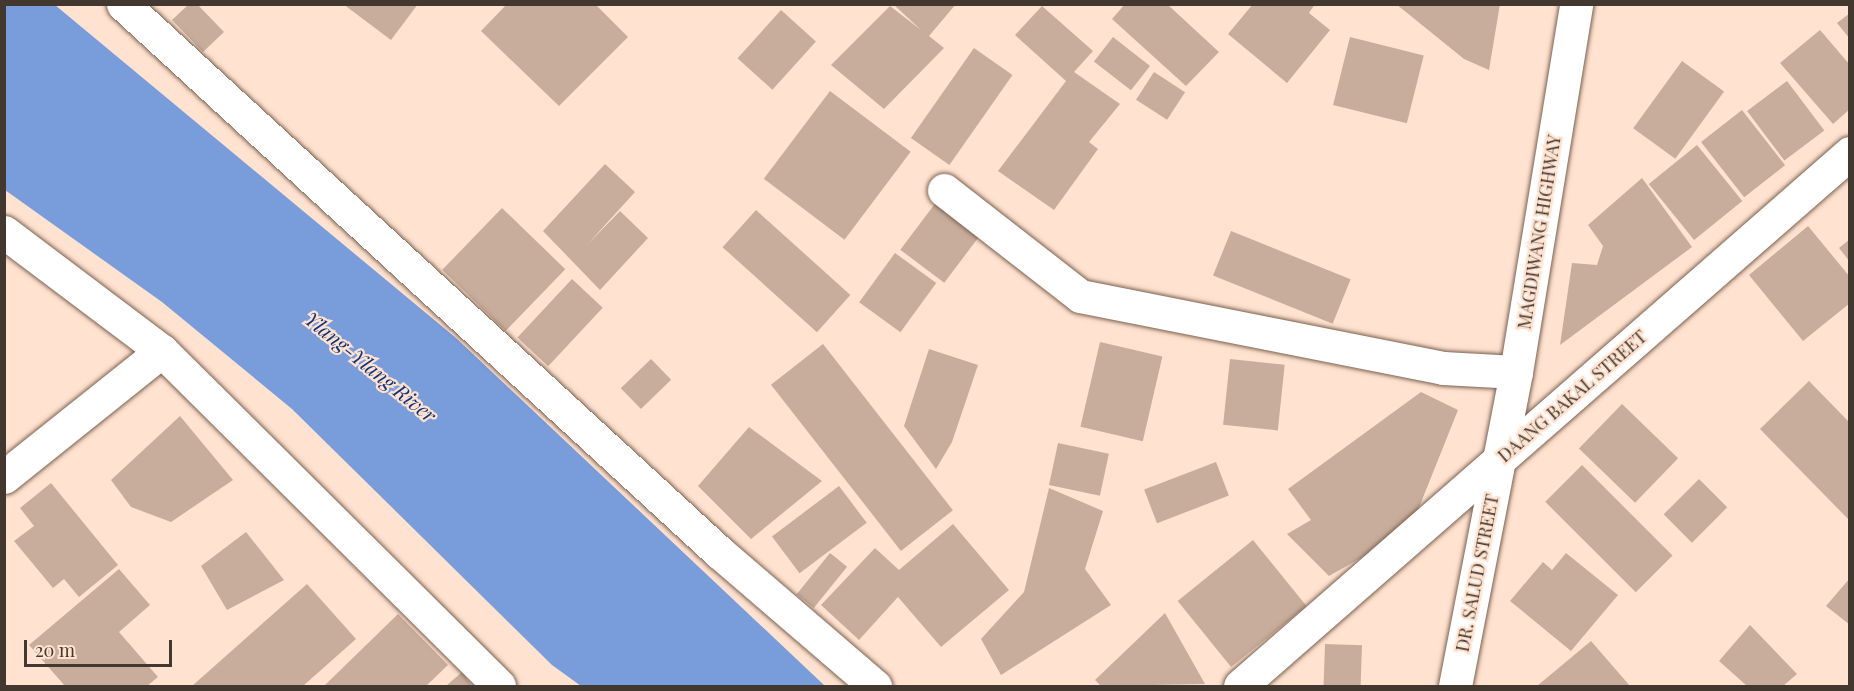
<!DOCTYPE html>
<html>
<head>
<meta charset="utf-8">
<style>
  body { margin:0 }
  #map { position:relative; width:1854px; height:691px; overflow:hidden; background:#ffe2cf; font-family:"Playfair Display",serif }
  div>[style] { position:absolute }
  [style*='--x'] { left:calc(var(--x)*1px); top:calc(var(--y)*1px); width:calc(var(--w)*1px); rotate:calc(var(--a)*1deg) }
  .water>* { inset:0; background:#799cda }
  .building>* { inset:0; background:#c9ad9c; transform-origin:0 0 }
  .roads { filter:drop-shadow(0 0 2px #7a6151) drop-shadow(0 0 2px #7a6151) }
  .minor>* { height:33px; margin:-16.5px; padding:0 16.5px; transform-origin:16.5px; border-radius:16.5px; background:#fff }
  .tertiary>* { height:33px; margin:-16.5px; padding:0 16.5px; transform-origin:16.5px; border-radius:16.5px; background:#fff }
  .secondary>* { height:33px; margin:-16.5px; padding:0 16.5px; transform-origin:16.5px; border-radius:16.5px; background:#fff }
  span { translate:-50% -50%; white-space:nowrap; text-align:center; line-height:1.15; -webkit-text-stroke:4.5px #ffe2cf; paint-order:stroke }
  .street-label { font-size:18px; color:#433830 }
  .water-label { font-size:20px; color:#0d337b; font-style:italic }
  .frame { position:absolute; inset:0; border:6px solid #433830; pointer-events:none }
  .scale { position:absolute; left:24px; top:640px; width:148px; height:27px; box-sizing:border-box; border:3px solid #433830; border-top:0; padding-left:8px; font-size:18px; line-height:21px; white-space:nowrap; color:#433830; -webkit-text-stroke:4px #ffe2cf; paint-order:stroke }
</style>
</head>
<body>
<div id="map">
  <div class="water">
    <i style="clip-path:polygon(4px 5px,55px 5px,456px 338px,825px 686px,581px 686px,552px 665px,292px 409px,162px 302px,5px 190px)"></i>
  </div>
  <div class="building">
    <i style="clip-path:polygon(189px 4px,197px 4px,224px 32px,203px 52px,172px 20px)"></i>
    <i style="clip-path:polygon(343px 4px,418px 4px,391px 40px)"></i>
    <i style="clip-path:polygon(507px 4px,595px 4px,628px 37px,559px 106px,481px 31px)"></i>
    <i style="clip-path:polygon(893px 4px,956px 4px,929px 36px,944px 48px,884px 109px,831px 65px,890px 6px,921px 30px)"></i>
    <i style="clip-path:polygon(1125px 4px,1167px 4px,1219px 52px,1186px 86px,1112px 19px)"></i>
    <i style="clip-path:polygon(1253px 4px,1315px 4px,1309px 13px,1330px 30px,1287px 83px,1228px 34px)"></i>
    <i style="clip-path:polygon(1396px 4px,1500px 4px,1489px 70px,1464px 59px)"></i>
    <i style="clip-path:polygon(1042px 6px,1093px 51px,1074px 72px,1120px 104px,1089px 142px,1098px 149px,1054px 210px,998px 171px,1066px 81px,1015px 35px)"></i>
    <i style="left:781px;top:10px;width:47px;height:65px;rotate:42deg"></i>
    <i style="clip-path:polygon(1850px 13px,1850px 39px,1837px 23px)"></i>
    <i style="clip-path:polygon(1820px 30px,1850px 65px,1850px 109px,1833px 124px,1780px 63px)"></i>
    <i style="left:1113px;top:37px;width:47px;height:31px;rotate:38deg"></i>
    <i style="left:1350px;top:37px;width:76px;height:70px;rotate:14deg"></i>
    <i style="left:974px;top:48px;width:47px;height:110px;rotate:35deg"></i>
    <i style="left:1682px;top:61px;width:52px;height:83px;rotate:36deg"></i>
    <i style="left:1154px;top:72px;width:37px;height:33px;rotate:33deg"></i>
    <i style="left:1787px;top:81px;width:62px;height:50px;rotate:53deg"></i>
    <i style="left:830px;top:91px;width:101px;height:110px;rotate:37deg"></i>
    <i style="left:1742px;top:110px;width:70px;height:52px;rotate:52deg"></i>
    <i style="left:1697px;top:145px;width:72px;height:62px;rotate:51deg"></i>
    <i style="clip-path:polygon(605px 164px,635px 192px,586px 246px,620px 211px,648px 238px,600px 290px,543px 231px)"></i>
    <i style="clip-path:polygon(1642px 178px,1692px 247px,1560px 345px,1572px 263px,1597px 265px,1603px 246px,1588px 225px)"></i>
    <i style="left:937px;top:201px;width:55px;height:61px;rotate:37deg"></i>
    <i style="left:502px;top:208px;width:88px;height:86px;rotate:44deg"></i>
    <i style="left:756px;top:210px;width:127px;height:50px;rotate:42deg"></i>
    <i style="clip-path:polygon(1808px 226px,1850px 277px,1850px 303px,1803px 341px,1749px 275px)"></i>
    <i style="left:1231px;top:231px;width:129px;height:48px;rotate:22deg"></i>
    <i style="clip-path:polygon(1850px 239px,1850px 262px,1839px 248px)"></i>
    <i style="left:895px;top:253px;width:51px;height:61px;rotate:36deg"></i>
    <i style="left:572px;top:279px;width:42px;height:80px;rotate:43deg"></i>
    <i style="left:1100px;top:342px;width:64px;height:87px;rotate:13deg"></i>
    <i style="left:823px;top:344px;width:211px;height:66px;rotate:52deg"></i>
    <i style="clip-path:polygon(929px 349px,978px 365px,952px 442px,936px 469px,904px 426px)"></i>
    <i style="left:651px;top:359px;width:29px;height:42px;rotate:46deg"></i>
    <i style="left:1230px;top:359px;width:55px;height:66px;rotate:6deg"></i>
    <i style="clip-path:polygon(1809px 381px,1850px 423px,1850px 521px,1760px 429px)"></i>
    <i style="clip-path:polygon(1421px 392px,1458px 410px,1410px 530px,1329px 576px,1287px 534px,1311px 520px,1288px 489px)"></i>
    <i style="left:1622px;top:404px;width:78px;height:62px;rotate:44deg"></i>
    <i style="clip-path:polygon(180px 416px,233px 480px,171px 522px,131px 507px,111px 480px)"></i>
    <i style="clip-path:polygon(749px 427px,822px 481px,751px 539px,698px 486px)"></i>
    <i style="left:1058px;top:443px;width:52px;height:43px;rotate:12deg"></i>
    <i style="left:1216px;top:462px;width:36px;height:77px;rotate:69deg"></i>
    <i style="left:1582px;top:465px;width:128px;height:52px;rotate:45deg"></i>
    <i style="left:1699px;top:479px;width:40px;height:50px;rotate:45deg"></i>
    <i style="clip-path:polygon(51px 483px,118px 565px,79px 597px,64px 579px,53px 588px,14px 541px,34px 526px,20px 508px)"></i>
    <i style="left:839px;top:486px;width:46px;height:84px;rotate:53deg"></i>
    <i style="clip-path:polygon(1049px 488px,1103px 511px,1085px 569px,1111px 605px,1001px 675px,981px 639px,1024px 592px)"></i>
    <i style="clip-path:polygon(953px 524px,1009px 590px,941px 647px,898px 597px,859px 640px,821px 605px,875px 548px,899px 570px)"></i>
    <i style="clip-path:polygon(246px 532px,284px 580px,227px 610px,201px 566px)"></i>
    <i style="left:1253px;top:540px;width:85px;height:97px;rotate:51deg"></i>
    <i style="left:830px;top:553px;width:22px;height:53px;rotate:39deg"></i>
    <i style="clip-path:polygon(1566px 553px,1618px 595px,1571px 651px,1510px 601px,1543px 562px,1552px 570px)"></i>
    <i style="clip-path:polygon(119px 569px,150px 605px,119px 632px,158px 677px,147px 686px,65px 686px,29px 645px)"></i>
    <i style="clip-path:polygon(1850px 578px,1850px 625px,1826px 606px)"></i>
    <i style="clip-path:polygon(307px 584px,356px 639px,303px 686px,192px 686px)"></i>
    <i style="clip-path:polygon(1165px 613px,1205px 684px,1101px 686px,1095px 680px)"></i>
    <i style="clip-path:polygon(398px 614px,448px 665px,426px 686px,324px 686px)"></i>
    <i style="clip-path:polygon(1750px 625px,1797px 674px,1783px 686px,1747px 686px,1719px 661px)"></i>
    <i style="clip-path:polygon(1591px 641px,1630px 686px,1537px 686px)"></i>
    <i style="left:1325px;top:644px;width:37px;height:42px;rotate:2deg"></i>
    <i style="clip-path:polygon(462px 672px,472px 686px,446px 686px)"></i>
  </div>
  <div class="roads">
    <div class="minor">
      <i style="--x:123;--y:4;--w:810;--a:42.6"></i>
      <i style="--x:719;--y:552;--w:206;--a:40.7"></i>
      <i style="--x:944;--y:190;--w:172;--a:37.9"></i>
      <i style="--x:1080;--y:296;--w:370;--a:11.2"></i>
      <i style="--x:1443;--y:368;--w:73;--a:3.1"></i>
      <i style="--x:4;--y:477;--w:202;--a:-38.6"></i>
    </div>
    <div class="tertiary">
      <i style="--x:4;--y:232;--w:198;--a:37"></i>
      <i style="--x:162;--y:351;--w:475;--a:44.8"></i>
      <i style="--x:1240;--y:686;--w:810;--a:-41.15"></i>
    </div>
    <div class="secondary">
      <i style="--x:1455;--y:686;--w:320;--a:-79"></i>
      <i style="--x:1516;--y:372;--w:373;--a:-80.7"></i>
    </div>
  </div>
  <div class="street-label">
    <span style="left:1539px;top:232px;rotate:-81deg">MAGDIWANG HIGHWAY</span>
    <span style="left:1572px;top:396px;rotate:-41deg">DAANG BAKAL STREET</span>
    <span style="left:1477px;top:573px;rotate:-79deg">DR. SALUD STREET</span>
  </div>
  <div class="water-label">
    <span style="left:371px;top:366px;rotate:39deg">Ylang-Ylang River</span>
  </div>
  <div class="frame"></div>
  <div class="scale">20 m</div>
</div>
</body>
</html>
